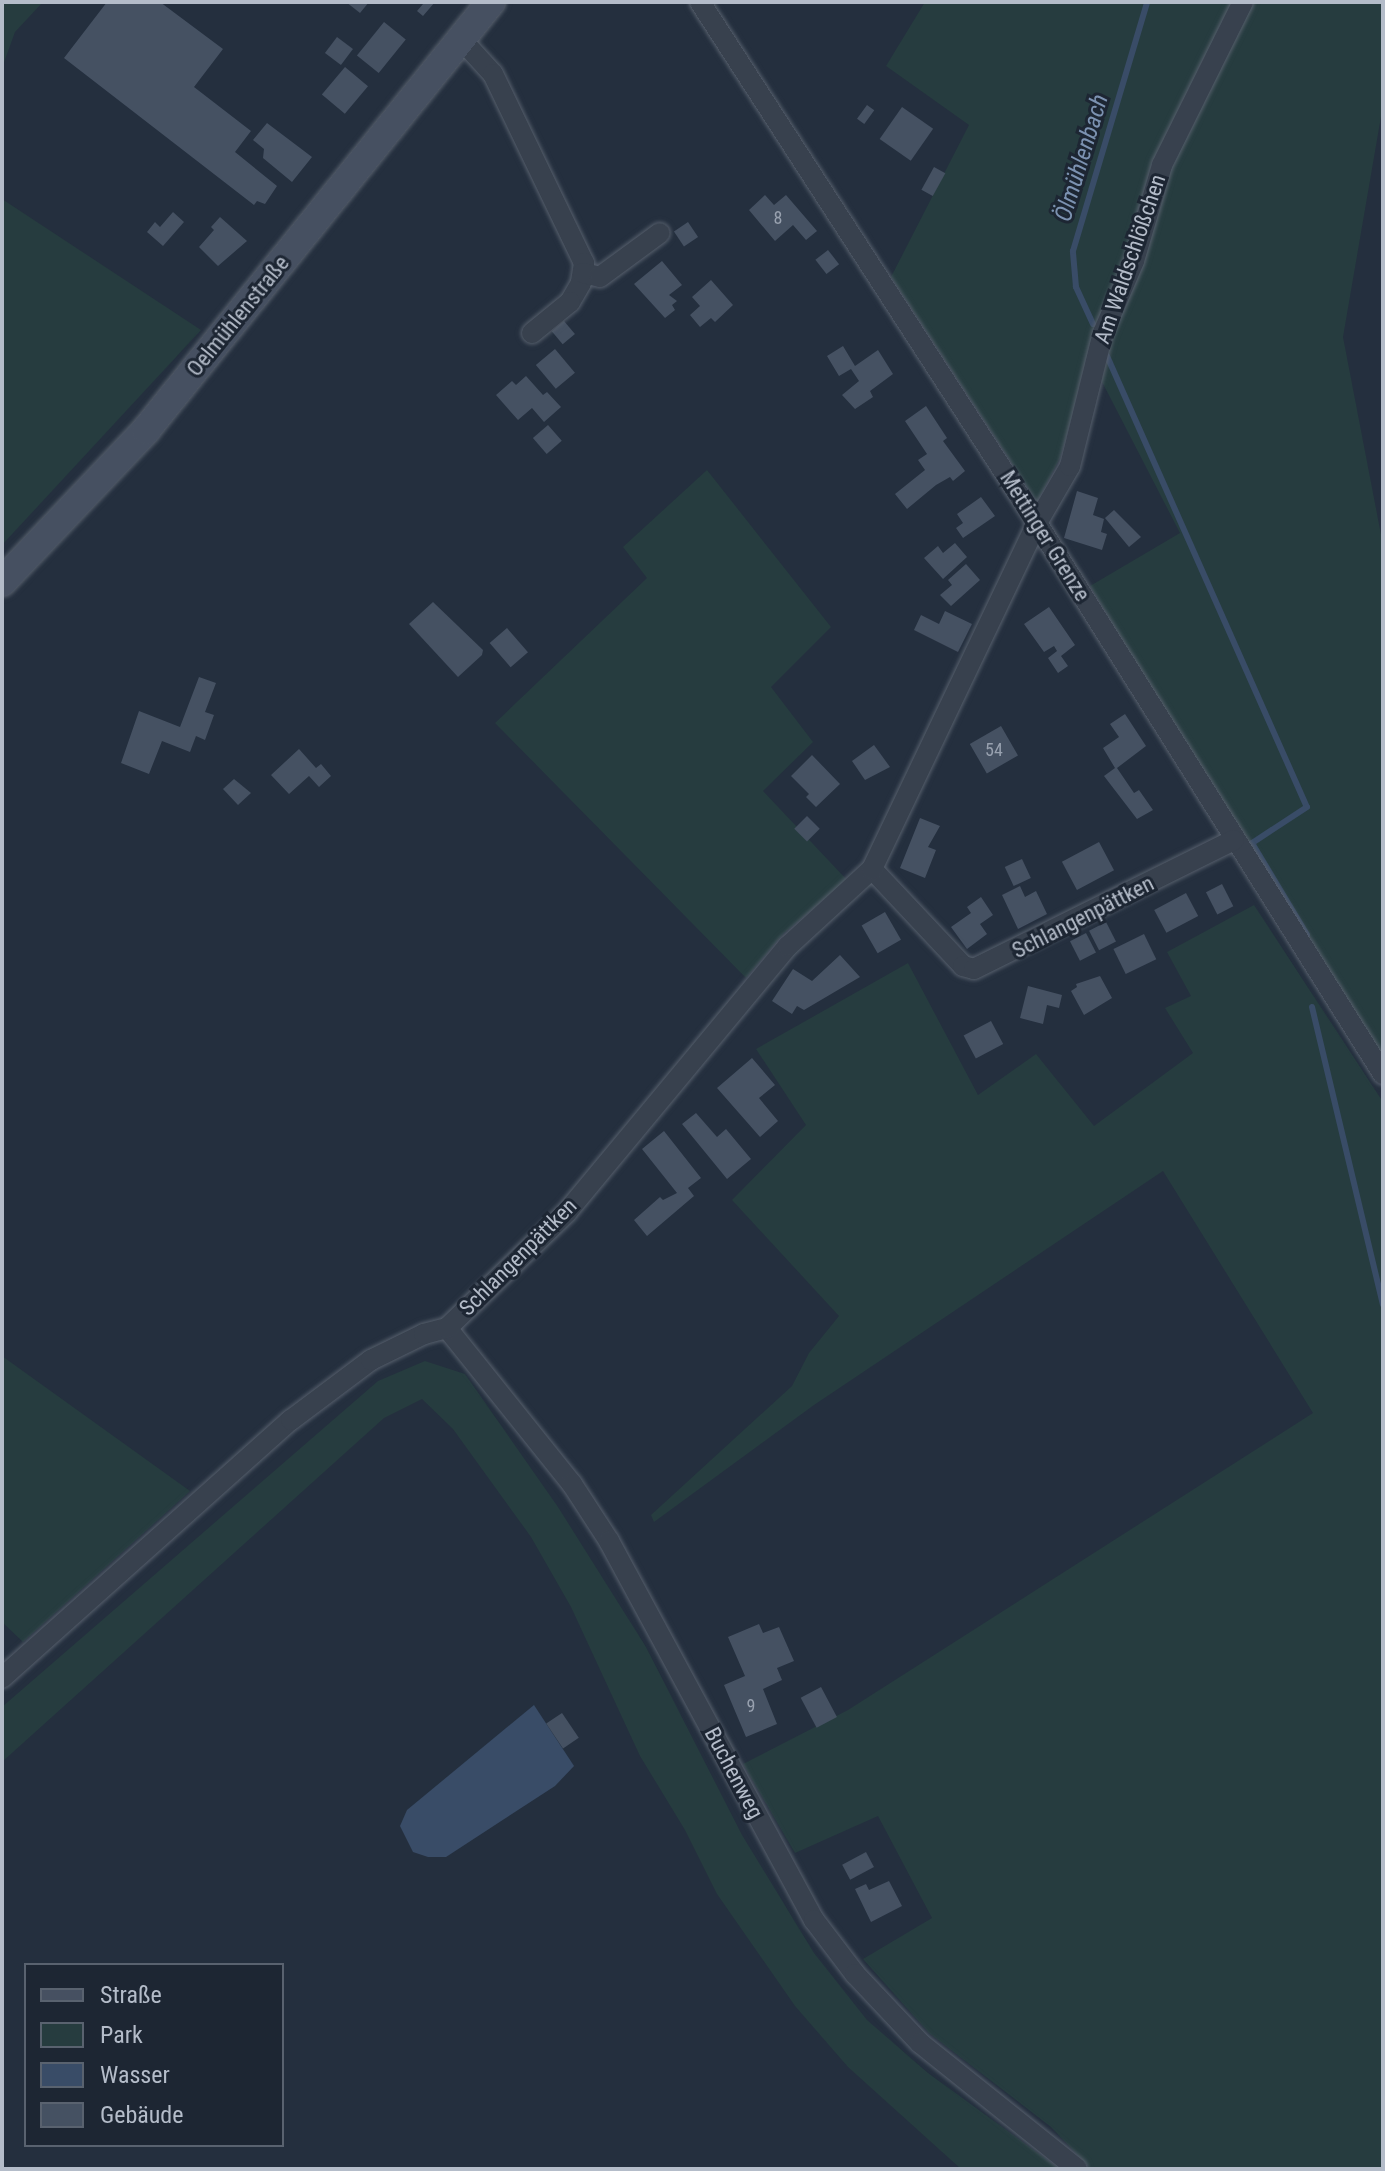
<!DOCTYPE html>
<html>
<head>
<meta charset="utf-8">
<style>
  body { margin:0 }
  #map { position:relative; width:1385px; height:2171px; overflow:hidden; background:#242f3e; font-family:"Roboto Condensed",sans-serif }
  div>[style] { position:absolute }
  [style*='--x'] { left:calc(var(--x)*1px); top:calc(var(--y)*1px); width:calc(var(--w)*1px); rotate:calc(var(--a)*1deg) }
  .green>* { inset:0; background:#263c3f }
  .water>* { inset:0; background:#394c67 }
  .stream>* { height:6px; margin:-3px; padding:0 3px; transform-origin:3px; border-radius:3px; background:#394c67 }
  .building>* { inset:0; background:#455162; transform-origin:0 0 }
  .roads { filter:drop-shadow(0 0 2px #565f6c) drop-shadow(0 0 2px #565f6c) }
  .street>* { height:20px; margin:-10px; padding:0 10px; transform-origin:10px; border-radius:10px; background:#38414e }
  .secondary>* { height:28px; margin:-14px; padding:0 14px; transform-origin:14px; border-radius:14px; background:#465061 }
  span { translate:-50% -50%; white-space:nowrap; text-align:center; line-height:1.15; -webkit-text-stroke:6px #1d2633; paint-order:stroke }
  .number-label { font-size:18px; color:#98a1af }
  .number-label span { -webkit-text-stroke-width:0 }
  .street-label { font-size:22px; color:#b4bcc9 }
  .water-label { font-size:24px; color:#7c92b1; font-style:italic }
  .frame { position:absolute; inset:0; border:4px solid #b4bcc9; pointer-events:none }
  .legend { position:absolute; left:24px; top:1963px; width:260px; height:184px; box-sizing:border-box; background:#1d2633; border:2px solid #59626f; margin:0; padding:10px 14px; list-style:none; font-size:24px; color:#b4bcc9 }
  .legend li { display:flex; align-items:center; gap:16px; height:40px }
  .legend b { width:40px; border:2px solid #59626f }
</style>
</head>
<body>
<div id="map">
  <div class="green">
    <i style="clip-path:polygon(2px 2px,43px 2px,15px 32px,2px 68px)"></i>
    <i style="clip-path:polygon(925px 2px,1236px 2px,1089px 357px,1060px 458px,1037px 502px,891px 277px,969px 125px,886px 66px)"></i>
    <i style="clip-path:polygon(1251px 2px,1383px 2px,1383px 105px,1343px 337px,1383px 545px,1383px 1063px,1303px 944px,1090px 586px,1180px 533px,1098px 374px,1167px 166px)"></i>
    <i style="clip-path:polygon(2px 199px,201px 330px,2px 545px)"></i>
    <i style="clip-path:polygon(707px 470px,831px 627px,771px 687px,813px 742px,763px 791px,847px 880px,783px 934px,746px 978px,495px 723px,647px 578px,623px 547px)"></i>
    <i style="clip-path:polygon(1254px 905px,1383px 1102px,1383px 2169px,1091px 2169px,1051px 2127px,929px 2033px,863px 1959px,932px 1918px,878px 1816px,795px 1853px,743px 1764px,848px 1710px,1313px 1413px,1163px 1171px,814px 1405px,654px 1522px,651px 1515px,792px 1386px,809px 1353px,839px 1316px,732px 1200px,806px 1125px,756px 1049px,908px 963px,978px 1095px,1036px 1054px,1094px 1126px,1193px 1053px,1165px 1008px,1191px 996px,1167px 952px)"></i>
    <i style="clip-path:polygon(2px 1356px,190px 1491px,23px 1642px,2px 1622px)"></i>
    <i style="clip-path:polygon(425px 1361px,465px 1374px,558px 1507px,646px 1647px,742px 1835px,814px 1953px,867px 2020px,928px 2073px,1060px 2169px,961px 2169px,848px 2067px,795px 2006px,717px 1894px,685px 1830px,640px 1756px,571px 1607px,531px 1537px,453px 1429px,422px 1399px,384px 1418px,2px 1762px,2px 1707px,378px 1381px)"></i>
  </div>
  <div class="water">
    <i style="clip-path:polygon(534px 1705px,574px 1766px,555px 1786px,446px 1857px,428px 1857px,413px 1852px,400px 1826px,407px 1810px)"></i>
  </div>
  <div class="stream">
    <i style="--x:1093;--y:324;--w:41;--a:-114.7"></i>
    <i style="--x:1076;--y:287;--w:36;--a:-95"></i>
    <i style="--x:1073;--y:251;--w:260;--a:-73.4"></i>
    <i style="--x:1107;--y:356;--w:493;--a:66.1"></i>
    <i style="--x:1307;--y:807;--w:66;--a:146.8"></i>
    <i style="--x:1252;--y:843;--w:107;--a:59.1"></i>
    <i style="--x:1312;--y:1007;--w:306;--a:76.6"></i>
  </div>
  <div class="building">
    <i style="clip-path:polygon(107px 2px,160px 2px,223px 49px,194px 87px,251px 131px,235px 152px,277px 186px,265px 204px,257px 201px,254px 205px,64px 58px)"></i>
    <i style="clip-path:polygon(346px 2px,369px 2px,360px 13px)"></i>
    <i style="clip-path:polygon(420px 2px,435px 2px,423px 16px,417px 11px,423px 4px)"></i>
    <i style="left:384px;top:22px;width:28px;height:43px;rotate:39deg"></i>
    <i style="left:337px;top:37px;width:20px;height:20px;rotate:37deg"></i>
    <i style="left:345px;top:67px;width:30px;height:36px;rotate:40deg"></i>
    <i style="left:867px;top:105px;width:9px;height:17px;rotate:36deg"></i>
    <i style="left:902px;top:107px;width:38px;height:39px;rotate:35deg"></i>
    <i style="clip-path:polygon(267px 123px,312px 157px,292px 182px,263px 158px,264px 149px,253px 140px)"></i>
    <i style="left:934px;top:167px;width:13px;height:26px;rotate:29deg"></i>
    <i style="clip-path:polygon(765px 195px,774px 205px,786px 195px,817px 231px,806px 240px,793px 225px,775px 241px,749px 210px)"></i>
    <i style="clip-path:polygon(173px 212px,184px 222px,163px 246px,147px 232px,155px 222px,160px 227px)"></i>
    <i style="clip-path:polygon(220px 217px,247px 241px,218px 266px,199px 247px,214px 230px,211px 227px)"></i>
    <i style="left:688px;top:222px;width:18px;height:17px;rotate:56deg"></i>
    <i style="left:828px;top:250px;width:18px;height:16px;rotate:52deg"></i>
    <i style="clip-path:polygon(662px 261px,682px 285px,669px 295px,677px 301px,672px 305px,675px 310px,665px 318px,634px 284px)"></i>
    <i style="clip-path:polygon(711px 280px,733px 305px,715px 322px,711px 318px,700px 327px,690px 315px,700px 306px,692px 297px)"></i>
    <i style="left:564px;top:321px;width:17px;height:16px;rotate:50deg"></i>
    <i style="clip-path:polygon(843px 346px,855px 366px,878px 350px,893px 374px,870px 391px,873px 397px,855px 409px,842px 395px,859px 381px,851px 369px,839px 376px,827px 356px)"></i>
    <i style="left:555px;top:349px;width:31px;height:25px;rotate:50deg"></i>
    <i style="clip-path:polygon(526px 376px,543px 395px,547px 392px,561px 407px,544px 422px,532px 408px,518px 420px,496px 395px,512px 381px,516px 385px)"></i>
    <i style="clip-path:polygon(926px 406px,947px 438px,943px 441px,965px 471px,953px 481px,950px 477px,936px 485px,907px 509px,895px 494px,925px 470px,918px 460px,927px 454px,905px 421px)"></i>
    <i style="left:548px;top:425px;width:21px;height:20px;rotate:49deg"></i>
    <i style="clip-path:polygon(1077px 491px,1098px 498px,1093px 515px,1104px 519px,1101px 532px,1107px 534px,1102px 550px,1064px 538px)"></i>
    <i style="clip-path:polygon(981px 497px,995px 516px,963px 538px,956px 528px,963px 523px,957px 514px)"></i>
    <i style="clip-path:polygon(1114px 510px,1141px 537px,1129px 547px,1105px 518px)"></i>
    <i style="clip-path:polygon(955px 543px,967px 557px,943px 579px,924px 558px,938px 546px,943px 553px)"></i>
    <i style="clip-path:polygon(966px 564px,980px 580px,951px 606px,940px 595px,952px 585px,948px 580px)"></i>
    <i style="clip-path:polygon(433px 602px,483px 650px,482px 655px,458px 677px,409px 624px)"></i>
    <i style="clip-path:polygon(1049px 607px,1075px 645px,1061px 656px,1068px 666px,1058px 673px,1048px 658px,1057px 651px,1054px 646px,1044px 652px,1024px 624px)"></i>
    <i style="clip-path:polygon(945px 611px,972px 624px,958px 652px,914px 630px,921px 615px,939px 624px)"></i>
    <i style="left:507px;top:628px;width:32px;height:23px;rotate:49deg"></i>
    <i style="clip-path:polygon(199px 677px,216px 683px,205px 712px,214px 715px,205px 740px,196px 736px,190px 752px,162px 741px,149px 774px,121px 763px,139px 711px,180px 727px)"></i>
    <i style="clip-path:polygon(1125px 714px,1146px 746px,1117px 768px,1134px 793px,1139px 790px,1153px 810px,1137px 819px,1104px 776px,1115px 768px,1103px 748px,1119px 737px,1110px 724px)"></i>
    <i style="left:1001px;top:726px;width:34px;height:36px;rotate:60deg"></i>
    <i style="clip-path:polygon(874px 745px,890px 767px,865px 780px,852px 761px)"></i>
    <i style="clip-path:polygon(299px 749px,316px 768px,321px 764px,331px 776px,319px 787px,309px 776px,289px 794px,271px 775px)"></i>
    <i style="clip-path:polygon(812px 755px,840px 784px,816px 807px,806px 797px,809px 794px,791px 776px)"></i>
    <i style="clip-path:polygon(234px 779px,251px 793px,238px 805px,223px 789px)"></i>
    <i style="left:807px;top:816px;width:18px;height:18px;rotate:45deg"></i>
    <i style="clip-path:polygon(920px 818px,940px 826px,928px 847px,936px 850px,925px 878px,900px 868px)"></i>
    <i style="left:1099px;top:842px;width:32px;height:42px;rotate:62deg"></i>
    <i style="left:1022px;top:859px;width:21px;height:19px;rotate:65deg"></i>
    <i style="left:1222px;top:884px;width:25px;height:18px;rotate:63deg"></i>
    <i style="clip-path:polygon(1020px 886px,1025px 897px,1036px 891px,1047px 914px,1018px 929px,1002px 895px)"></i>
    <i style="left:1186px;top:893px;width:26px;height:36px;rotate:62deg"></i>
    <i style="clip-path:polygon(981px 897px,993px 915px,980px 924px,987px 934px,967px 949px,951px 927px,971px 913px,967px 907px)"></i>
    <i style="left:885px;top:912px;width:32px;height:27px;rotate:60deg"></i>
    <i style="left:1106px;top:922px;width:22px;height:19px;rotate:63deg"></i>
    <i style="left:1086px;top:933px;width:22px;height:18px;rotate:63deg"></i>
    <i style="left:1144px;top:934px;width:28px;height:34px;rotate:64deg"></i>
    <i style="clip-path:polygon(840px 955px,860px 977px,804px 1010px,797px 1006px,792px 1014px,772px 1001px,793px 969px,812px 981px)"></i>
    <i style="clip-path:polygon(1100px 976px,1112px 998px,1084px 1015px,1071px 991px,1077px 987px,1076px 984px)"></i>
    <i style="clip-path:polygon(1028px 986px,1062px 995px,1059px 1008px,1047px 1005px,1043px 1024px,1020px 1018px)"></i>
    <i style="left:991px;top:1021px;width:26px;height:31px;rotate:62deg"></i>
    <i style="clip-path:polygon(752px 1058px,775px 1085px,759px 1098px,778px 1121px,760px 1137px,717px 1088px)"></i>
    <i style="clip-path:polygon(696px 1113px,717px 1137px,726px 1129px,751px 1159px,727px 1179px,682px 1124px)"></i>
    <i style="clip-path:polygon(664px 1131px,701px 1178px,688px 1188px,694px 1196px,647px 1236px,634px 1220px,660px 1197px,663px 1200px,677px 1193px,642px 1149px)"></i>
    <i style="clip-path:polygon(759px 1624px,763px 1633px,779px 1627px,794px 1661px,777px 1668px,782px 1680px,763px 1689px,777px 1724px,746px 1737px,724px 1685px,745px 1676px,728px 1637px)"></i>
    <i style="left:821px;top:1687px;width:34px;height:23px;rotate:62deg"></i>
    <i style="left:562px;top:1713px;width:30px;height:19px;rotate:56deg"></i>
    <i style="left:866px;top:1852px;width:17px;height:27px;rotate:62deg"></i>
    <i style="clip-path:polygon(889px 1881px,902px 1906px,871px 1922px,855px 1889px,866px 1884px,869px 1890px)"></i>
  </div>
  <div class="roads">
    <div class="street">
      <i style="--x:700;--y:2;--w:620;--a:57.1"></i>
      <i style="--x:1037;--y:523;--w:651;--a:57.87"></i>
      <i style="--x:461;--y:39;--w:47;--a:47.6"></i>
      <i style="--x:493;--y:74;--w:210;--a:64.3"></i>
      <i style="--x:584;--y:263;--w:20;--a:99"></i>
      <i style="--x:581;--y:283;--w:22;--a:120"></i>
      <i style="--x:570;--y:302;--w:49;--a:140.8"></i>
      <i style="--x:583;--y:273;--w:17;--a:13"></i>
      <i style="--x:600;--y:277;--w:74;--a:-36.3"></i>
      <i style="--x:872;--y:869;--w:133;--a:46.8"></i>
      <i style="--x:963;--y:966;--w:11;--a:15"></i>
      <i style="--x:974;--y:969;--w:290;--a:-26.4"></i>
      <i style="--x:447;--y:1328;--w:200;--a:51.3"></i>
      <i style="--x:572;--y:1484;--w:68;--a:57"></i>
      <i style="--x:609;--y:1541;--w:431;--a:61.6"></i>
      <i style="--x:814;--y:1920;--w:68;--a:52.8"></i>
      <i style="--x:855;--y:1974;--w:95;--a:46.7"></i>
      <i style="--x:920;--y:2043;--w:201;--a:38.7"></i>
      <i style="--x:2;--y:1678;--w:387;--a:-41.8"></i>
      <i style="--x:291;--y:1420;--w:100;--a:-36.9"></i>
      <i style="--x:371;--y:1360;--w:59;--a:-26.1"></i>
      <i style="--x:424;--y:1334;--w:24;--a:-15"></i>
      <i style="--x:447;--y:1328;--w:167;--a:-44"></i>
      <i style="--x:567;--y:1212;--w:346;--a:-50.3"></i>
      <i style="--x:788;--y:946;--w:114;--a:-42.5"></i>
      <i style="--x:872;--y:869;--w:383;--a:-64.5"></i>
      <i style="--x:1037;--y:523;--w:66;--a:-59.9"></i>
      <i style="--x:1070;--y:466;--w:137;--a:-76.1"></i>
      <i style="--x:1103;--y:333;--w:78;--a:-66.7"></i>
      <i style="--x:1134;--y:261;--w:100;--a:-73.7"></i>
      <i style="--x:1162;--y:165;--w:182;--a:-63.6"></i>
    </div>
    <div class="secondary">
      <i style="--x:2;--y:582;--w:209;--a:-46.5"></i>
      <i style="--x:146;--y:430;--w:550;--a:-51.13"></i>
    </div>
  </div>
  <div class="number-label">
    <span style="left:778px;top:218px">8</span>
    <span style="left:994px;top:750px">54</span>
    <span style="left:751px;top:1706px">9</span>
  </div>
  <div class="street-label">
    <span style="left:1130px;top:259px;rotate:-71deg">Am Waldschlößchen</span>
    <span style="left:238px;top:316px;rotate:-51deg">Oelmühlenstraße</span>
    <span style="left:1045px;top:536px;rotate:58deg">Mettinger Grenze</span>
    <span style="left:1083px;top:917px;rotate:-27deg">Schlangenpättken</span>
    <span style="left:518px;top:1257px;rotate:-45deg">Schlangenpättken</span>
    <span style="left:734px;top:1773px;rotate:62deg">Buchenweg</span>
  </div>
  <div class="water-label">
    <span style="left:1082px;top:158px;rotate:-73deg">Ölmühlenbach</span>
  </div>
  <div class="frame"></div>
  <ul class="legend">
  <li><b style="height:10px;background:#465061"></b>Straße</li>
  <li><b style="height:22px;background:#263c3f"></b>Park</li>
  <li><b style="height:22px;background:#394c67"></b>Wasser</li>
  <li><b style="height:22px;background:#455162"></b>Gebäude</li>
  </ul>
</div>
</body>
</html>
